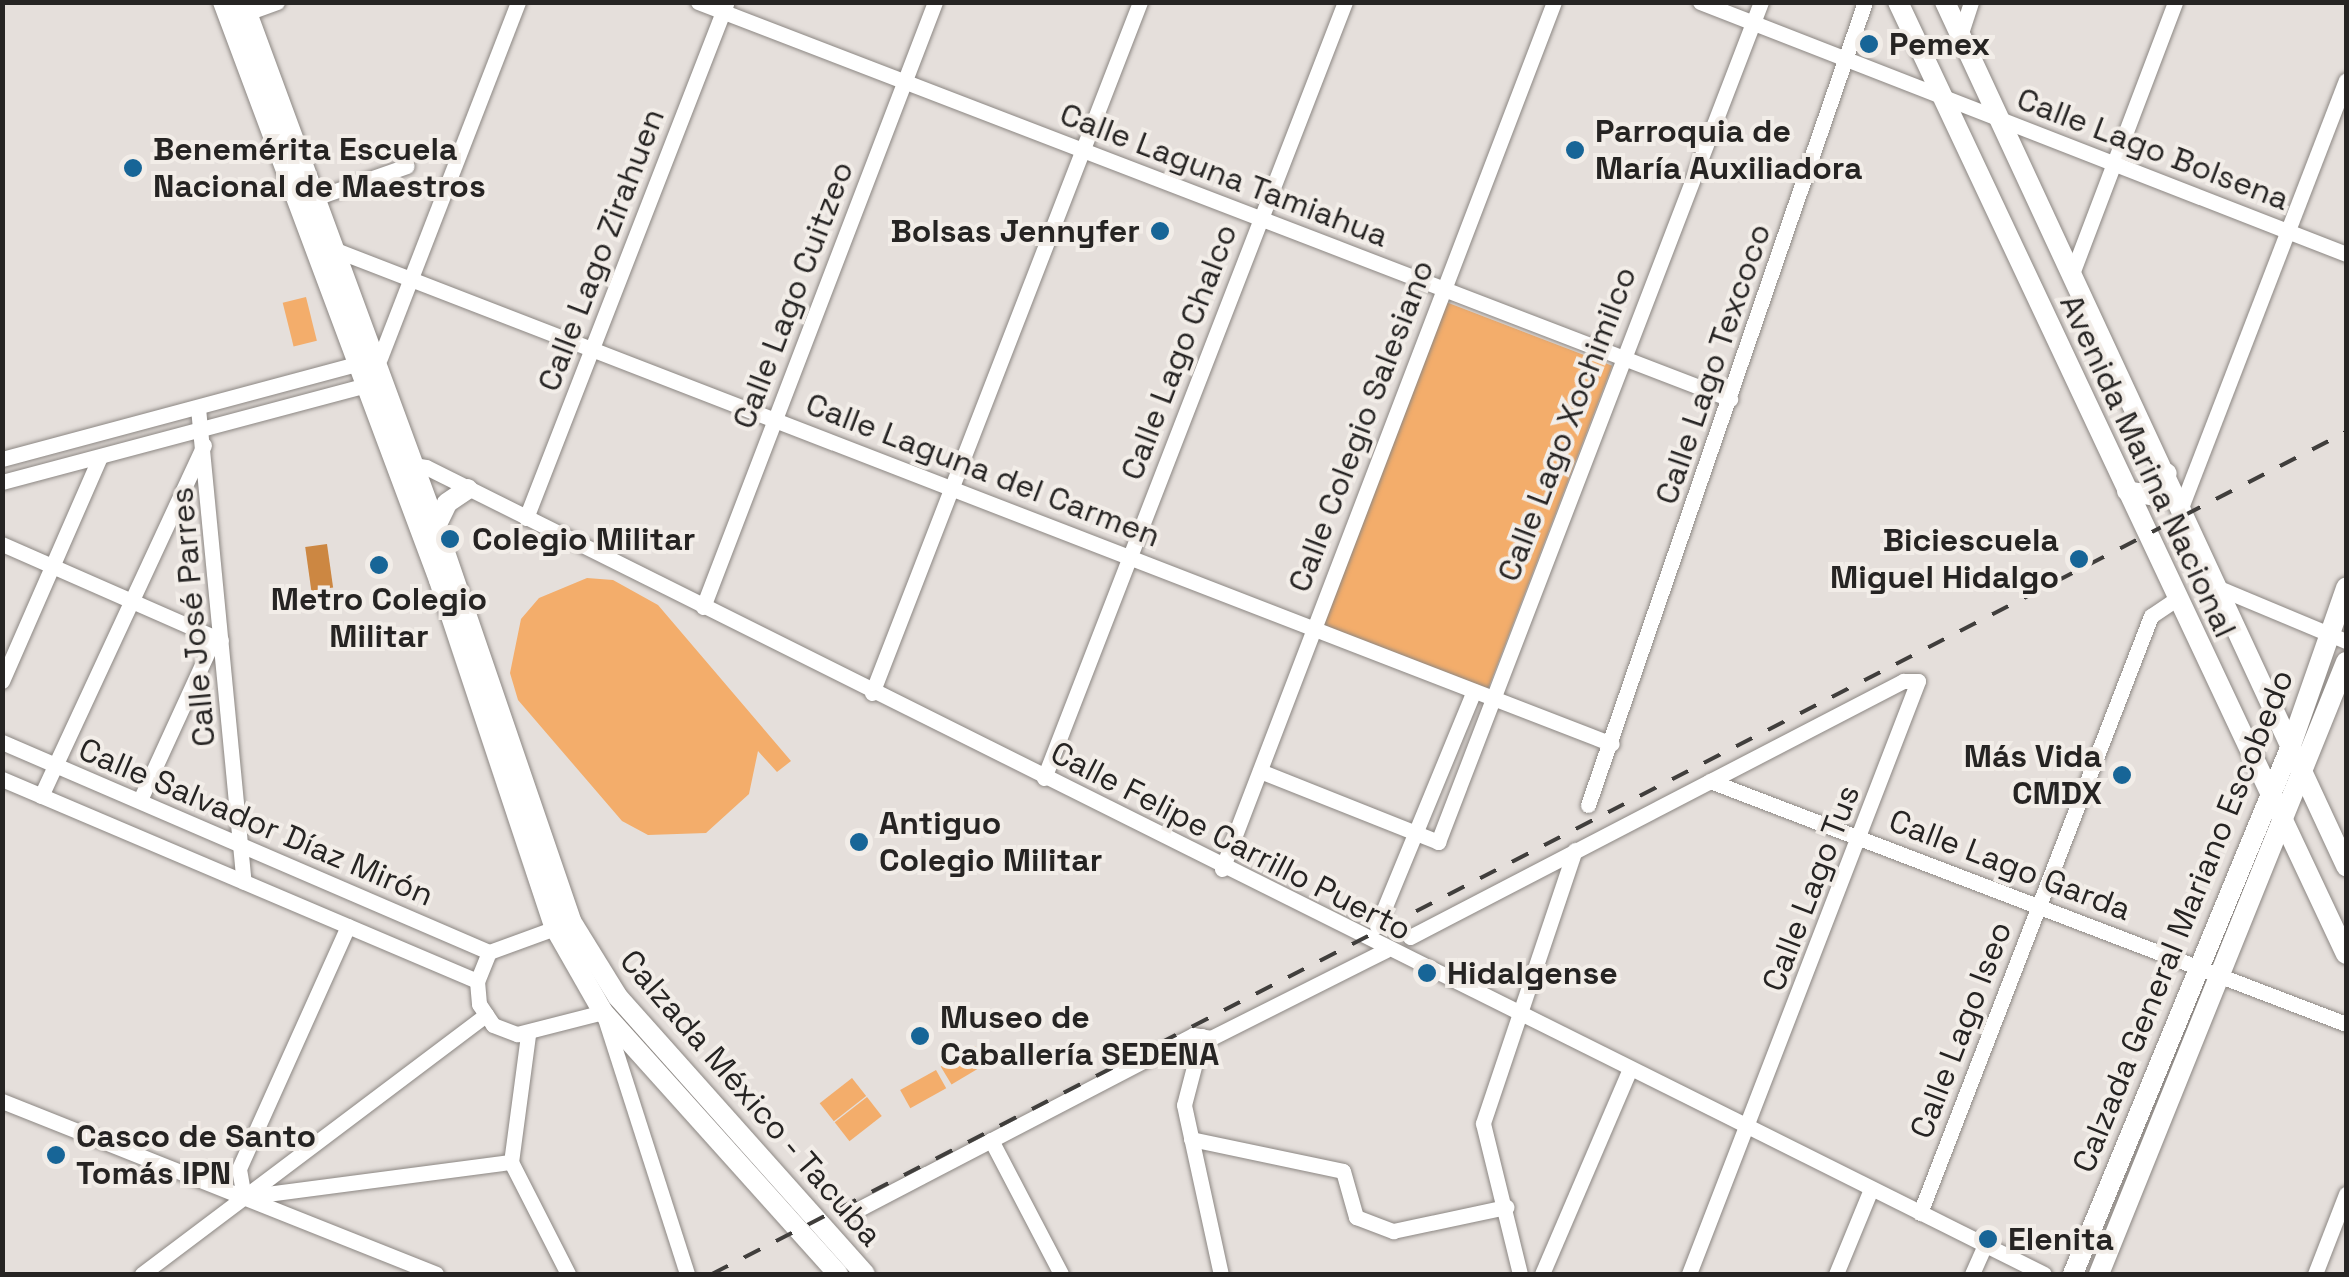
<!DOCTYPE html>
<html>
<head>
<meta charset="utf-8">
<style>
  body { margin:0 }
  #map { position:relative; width:2349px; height:1277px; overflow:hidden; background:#e5dfdb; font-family:"Space Grotesk",sans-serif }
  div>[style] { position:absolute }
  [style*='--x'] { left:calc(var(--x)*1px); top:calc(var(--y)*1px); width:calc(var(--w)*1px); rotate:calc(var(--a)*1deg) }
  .green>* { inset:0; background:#f3ad6b; transform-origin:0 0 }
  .water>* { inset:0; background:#cc8742; transform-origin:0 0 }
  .roads { filter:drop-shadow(0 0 2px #8c8783) drop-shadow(0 0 2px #8c8783) }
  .minor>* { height:15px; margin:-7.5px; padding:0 7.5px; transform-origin:7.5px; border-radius:7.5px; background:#fff }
  .major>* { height:20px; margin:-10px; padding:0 10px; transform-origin:10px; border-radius:10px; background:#fff }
  .rail>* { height:4px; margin-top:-2px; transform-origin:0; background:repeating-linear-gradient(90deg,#403e3c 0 18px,transparent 0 36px) }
  .dots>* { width:28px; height:28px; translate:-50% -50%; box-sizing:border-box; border:5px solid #f2ede8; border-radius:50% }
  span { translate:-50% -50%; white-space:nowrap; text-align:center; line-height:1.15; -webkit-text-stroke:8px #f2ede8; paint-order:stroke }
  .poi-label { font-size:32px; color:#262423; font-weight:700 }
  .left { translate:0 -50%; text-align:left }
  .right { translate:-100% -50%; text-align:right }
  .street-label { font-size:32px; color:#262423 }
  .frame { position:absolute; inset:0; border:5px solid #262423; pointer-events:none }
</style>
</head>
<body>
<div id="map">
  <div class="green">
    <i style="left:306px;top:297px;width:45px;height:24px;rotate:76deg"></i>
    <i style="left:1446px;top:302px;width:178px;height:346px;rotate:21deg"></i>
    <i style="clip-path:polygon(587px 578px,613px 580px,658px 605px,791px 761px,777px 772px,758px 751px,749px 794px,706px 833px,648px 835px,622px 821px,518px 700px,510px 673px,521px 619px,539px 598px)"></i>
    <i style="left:975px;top:1046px;width:21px;height:40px;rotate:59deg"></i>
    <i style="left:936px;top:1070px;width:21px;height:41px;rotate:61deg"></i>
    <i style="left:852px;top:1078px;width:23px;height:41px;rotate:52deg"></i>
    <i style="left:867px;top:1097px;width:24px;height:41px;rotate:52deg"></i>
  </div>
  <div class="water">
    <i style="left:327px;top:544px;width:44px;height:22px;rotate:82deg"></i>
  </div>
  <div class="roads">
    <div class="minor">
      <i style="--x:698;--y:2;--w:1106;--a:21.04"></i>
      <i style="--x:1700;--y:2;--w:693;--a:21.31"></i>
      <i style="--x:247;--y:13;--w:32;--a:-20"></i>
      <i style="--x:1961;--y:33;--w:33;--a:-72"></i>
      <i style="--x:315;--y:198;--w:97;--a:-19.2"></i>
      <i style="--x:333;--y:249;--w:1371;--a:21.16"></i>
      <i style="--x:2073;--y:271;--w:288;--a:-69.2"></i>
      <i style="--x:198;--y:408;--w:476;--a:84.5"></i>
      <i style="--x:2;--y:459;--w:391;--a:-15"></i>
      <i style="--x:380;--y:358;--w:382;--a:-68.8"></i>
      <i style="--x:407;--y:464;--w:19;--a:9"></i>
      <i style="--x:426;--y:467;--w:1808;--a:26.51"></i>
      <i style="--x:2;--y:482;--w:386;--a:-14.9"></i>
      <i style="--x:2182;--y:505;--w:455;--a:-68.9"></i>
      <i style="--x:526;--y:518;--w:552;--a:-68.74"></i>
      <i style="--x:2;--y:544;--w:239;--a:23.7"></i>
      <i style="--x:2219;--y:588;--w:138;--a:22.7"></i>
      <i style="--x:703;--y:607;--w:648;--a:-69.02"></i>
      <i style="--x:2;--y:681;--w:244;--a:-66.4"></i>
      <i style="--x:872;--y:693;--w:741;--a:-68.8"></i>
      <i style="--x:2;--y:742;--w:530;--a:23.33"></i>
      <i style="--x:1260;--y:771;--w:192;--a:21.7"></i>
      <i style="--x:1438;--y:842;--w:900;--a:-68.97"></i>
      <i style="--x:1044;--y:778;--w:832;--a:-68.8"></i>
      <i style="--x:2;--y:779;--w:516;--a:23.04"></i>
      <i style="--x:1710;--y:781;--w:681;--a:20.91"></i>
      <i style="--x:41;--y:796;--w:387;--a:-65.1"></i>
      <i style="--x:140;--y:800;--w:178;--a:-65.4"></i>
      <i style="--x:1588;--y:805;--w:849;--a:-70.97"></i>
      <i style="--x:1222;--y:869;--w:928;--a:-69.05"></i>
      <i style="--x:348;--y:926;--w:266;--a:114.2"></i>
      <i style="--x:239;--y:1169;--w:28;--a:80"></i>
      <i style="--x:244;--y:1197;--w:269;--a:-7.5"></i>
      <i style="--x:1377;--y:926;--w:254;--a:-67.6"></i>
      <i style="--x:555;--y:928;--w:70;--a:160"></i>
      <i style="--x:489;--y:952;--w:31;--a:112"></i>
      <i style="--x:477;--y:981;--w:23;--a:85"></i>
      <i style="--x:479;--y:1004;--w:25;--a:56"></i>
      <i style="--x:493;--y:1025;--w:26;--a:21"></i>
      <i style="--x:517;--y:1034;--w:89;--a:-14.3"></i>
      <i style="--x:603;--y:1012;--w:275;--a:72.2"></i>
      <i style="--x:1410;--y:937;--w:556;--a:-27.44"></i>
      <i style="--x:1903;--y:681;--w:15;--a:0"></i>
      <i style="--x:1918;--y:681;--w:636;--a:111.12"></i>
      <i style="--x:528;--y:1035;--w:128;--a:97.6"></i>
      <i style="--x:511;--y:1162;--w:126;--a:63"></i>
      <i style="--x:1202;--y:1036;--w:71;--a:104.6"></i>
      <i style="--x:1184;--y:1105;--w:173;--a:77.7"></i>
      <i style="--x:2;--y:1101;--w:467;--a:21.7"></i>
      <i style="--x:1191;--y:1139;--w:155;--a:11.9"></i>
      <i style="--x:1343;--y:1171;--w:48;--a:74.2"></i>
      <i style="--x:1356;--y:1217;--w:40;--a:21"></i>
      <i style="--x:1393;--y:1231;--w:116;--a:-12"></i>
      <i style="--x:991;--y:1140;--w:151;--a:62.4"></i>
      <i style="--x:855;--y:1211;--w:381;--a:-27.5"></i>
      <i style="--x:1193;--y:1035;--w:18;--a:9"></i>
      <i style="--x:1211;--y:1038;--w:196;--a:-26.7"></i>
      <i style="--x:1920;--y:1213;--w:640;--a:-68.85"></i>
      <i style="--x:2151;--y:616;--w:30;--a:-34"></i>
      <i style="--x:142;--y:1274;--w:431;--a:-37"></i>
      <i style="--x:1520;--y:1274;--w:155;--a:-103.8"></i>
      <i style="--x:1483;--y:1123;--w:288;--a:-71.4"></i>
      <i style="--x:1542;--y:1274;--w:221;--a:-66.8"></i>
      <i style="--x:1836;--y:1274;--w:92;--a:-67.6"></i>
      <i style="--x:1972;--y:1274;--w:32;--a:-66"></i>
      <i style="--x:2315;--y:1274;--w:86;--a:-68.8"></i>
    </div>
    <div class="major">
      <i style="--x:223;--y:2;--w:617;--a:69.51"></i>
      <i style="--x:439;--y:580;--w:367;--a:71.6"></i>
      <i style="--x:555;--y:928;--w:97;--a:60.3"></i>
      <i style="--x:603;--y:1012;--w:352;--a:48.1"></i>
      <i style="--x:243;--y:2;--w:558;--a:69.78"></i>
      <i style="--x:436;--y:526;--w:417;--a:71.1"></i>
      <i style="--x:571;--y:921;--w:89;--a:58.3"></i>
      <i style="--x:618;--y:997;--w:371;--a:48.3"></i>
      <i style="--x:1898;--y:2;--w:1052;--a:64.8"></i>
      <i style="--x:1945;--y:2;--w:953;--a:65.1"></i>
      <i style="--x:2127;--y:491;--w:27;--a:10"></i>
      <i style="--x:2154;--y:496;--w:26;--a:-61"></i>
      <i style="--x:436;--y:526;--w:25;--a:-64"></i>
      <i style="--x:447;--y:503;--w:25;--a:-34"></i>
      <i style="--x:2073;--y:1274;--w:569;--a:-67.58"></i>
      <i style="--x:2290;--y:748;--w:170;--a:-70.7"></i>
      <i style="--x:2099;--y:1274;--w:660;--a:-68.02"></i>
    </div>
  </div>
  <div class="rail">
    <i style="--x:712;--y:1274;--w:1838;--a:-27.26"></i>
  </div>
  <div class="dots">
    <i style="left:1869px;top:44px;background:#176597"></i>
    <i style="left:1575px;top:150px;background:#176597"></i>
    <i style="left:133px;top:168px;background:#176597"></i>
    <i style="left:1160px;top:231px;background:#176597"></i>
    <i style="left:450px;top:539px;background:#176597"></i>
    <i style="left:2079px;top:559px;background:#176597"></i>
    <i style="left:379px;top:565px;background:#176597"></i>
    <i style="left:2122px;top:775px;background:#176597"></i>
    <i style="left:859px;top:842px;background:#176597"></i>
    <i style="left:1427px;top:973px;background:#176597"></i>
    <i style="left:920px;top:1036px;background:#176597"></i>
    <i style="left:56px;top:1155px;background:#176597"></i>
    <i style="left:1988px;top:1239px;background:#176597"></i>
  </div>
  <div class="poi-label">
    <span class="left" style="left:1889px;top:44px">Pemex</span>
    <span class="left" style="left:1595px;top:150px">Parroquia de<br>María Auxiliadora</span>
    <span class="left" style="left:153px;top:168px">Benemérita Escuela<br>Nacional de Maestros</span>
    <span class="right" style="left:1140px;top:231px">Bolsas Jennyfer</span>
    <span class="left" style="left:472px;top:539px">Colegio Militar</span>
    <span class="right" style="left:2059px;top:559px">Biciescuela<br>Miguel Hidalgo</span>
    <span style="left:379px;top:618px">Metro Colegio<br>Militar</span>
    <span class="right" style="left:2102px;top:775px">Más Vida<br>CMDX</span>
    <span class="left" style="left:879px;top:842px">Antiguo<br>Colegio Militar</span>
    <span class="left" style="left:1447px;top:973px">Hidalgense</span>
    <span class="left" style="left:940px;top:1036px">Museo de<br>Caballería SEDENA</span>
    <span class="left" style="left:76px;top:1155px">Casco de Santo<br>Tomás IPN</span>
    <span class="left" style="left:2008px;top:1239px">Elenita</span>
  </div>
  <div class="street-label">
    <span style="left:2153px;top:149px;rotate:21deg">Calle Lago Bolsena</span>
    <span style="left:1224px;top:175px;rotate:21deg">Calle Laguna Tamiahua</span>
    <span style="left:601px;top:250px;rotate:-69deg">Calle Lago Zirahuen</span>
    <span style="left:793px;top:295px;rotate:-69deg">Calle Lago Cuitzeo</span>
    <span style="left:1179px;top:352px;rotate:-69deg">Calle Lago Chalco</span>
    <span style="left:1713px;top:364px;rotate:-71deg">Calle Lago Texcoco</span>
    <span style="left:1567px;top:424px;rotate:-69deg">Calle Lago Xochimilco</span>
    <span style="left:1361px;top:426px;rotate:-69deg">Calle Colegio Salesiano</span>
    <span style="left:2148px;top:466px;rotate:65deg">Avenida Marina Nacional</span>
    <span style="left:983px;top:470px;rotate:21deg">Calle Laguna del Carmen</span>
    <span style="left:193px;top:617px;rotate:-95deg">Calle José Parres</span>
    <span style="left:256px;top:822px;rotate:23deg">Calle Salvador Díaz Mirón</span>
    <span style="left:1231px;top:841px;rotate:27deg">Calle Felipe Carrillo Puerto</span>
    <span style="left:2010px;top:865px;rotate:21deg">Calle Lago Garda</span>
    <span style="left:1811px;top:888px;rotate:-69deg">Calle Lago Tus</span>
    <span style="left:2183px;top:921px;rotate:-68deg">Calzada General Mariano Escobedo</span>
    <span style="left:1961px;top:1030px;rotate:-69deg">Calle Lago Iseo</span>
    <span style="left:751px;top:1098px;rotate:49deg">Calzada México - Tacuba</span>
  </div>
  <div class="frame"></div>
</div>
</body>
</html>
